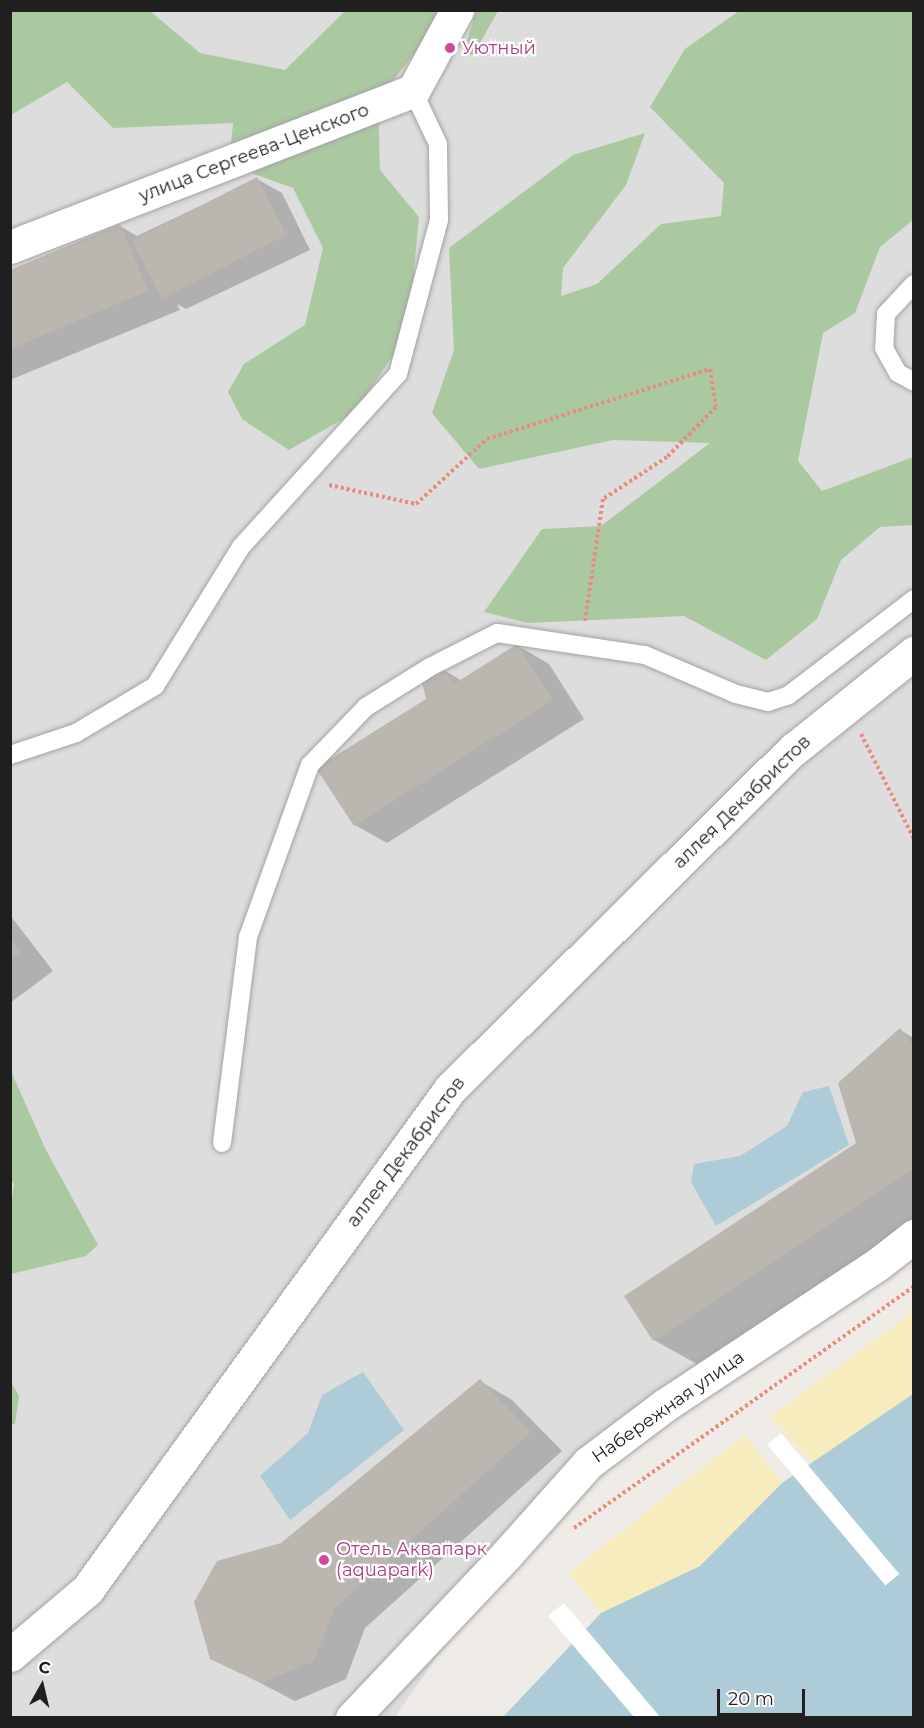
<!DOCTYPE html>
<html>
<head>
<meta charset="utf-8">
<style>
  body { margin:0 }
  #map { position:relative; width:924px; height:1728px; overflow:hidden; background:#efece7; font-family:Montserrat,sans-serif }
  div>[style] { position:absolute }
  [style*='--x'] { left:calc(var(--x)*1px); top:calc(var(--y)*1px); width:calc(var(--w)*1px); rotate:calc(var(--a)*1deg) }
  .residential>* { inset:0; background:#ddd }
  .forest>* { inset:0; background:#abc9a1 }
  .sand>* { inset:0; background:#f6ecbe }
  .water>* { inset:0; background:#adccd7 }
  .pier>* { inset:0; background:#fff; transform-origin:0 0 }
  .shadow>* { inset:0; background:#0003 }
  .building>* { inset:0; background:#bcb6b0; transform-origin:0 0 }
  .path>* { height:4px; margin-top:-2px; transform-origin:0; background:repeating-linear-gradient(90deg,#e98c7e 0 3px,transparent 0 6px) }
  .roads { filter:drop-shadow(0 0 2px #a3a3a3) drop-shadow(0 0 2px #a3a3a3) }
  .lane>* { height:18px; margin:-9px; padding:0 9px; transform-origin:9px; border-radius:9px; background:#fff }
  .street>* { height:33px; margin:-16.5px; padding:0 16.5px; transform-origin:16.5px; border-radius:16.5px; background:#fff }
  .dots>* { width:16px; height:16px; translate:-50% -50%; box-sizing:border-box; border:3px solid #fff; border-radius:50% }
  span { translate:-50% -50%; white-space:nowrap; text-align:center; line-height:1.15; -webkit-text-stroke:4.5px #fff; paint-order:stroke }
  .hotel-label { font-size:18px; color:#b23c85 }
  .left { translate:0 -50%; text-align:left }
  .street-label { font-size:18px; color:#1f1f1f }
  .frame { position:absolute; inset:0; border:12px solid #1f1f1f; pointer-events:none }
  .north { position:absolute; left:12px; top:1656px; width:60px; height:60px; -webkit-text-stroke:4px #fff; paint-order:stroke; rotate:8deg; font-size:16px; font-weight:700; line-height:24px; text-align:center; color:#1f1f1f }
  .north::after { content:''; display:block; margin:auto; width:21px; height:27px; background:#1f1f1f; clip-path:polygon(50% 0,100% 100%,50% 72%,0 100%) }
  .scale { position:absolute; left:717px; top:1689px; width:88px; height:27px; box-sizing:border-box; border:3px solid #1f1f1f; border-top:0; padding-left:8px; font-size:18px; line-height:21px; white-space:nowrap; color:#1f1f1f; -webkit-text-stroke:4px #fff; paint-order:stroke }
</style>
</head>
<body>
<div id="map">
  <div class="residential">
    <i style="clip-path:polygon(11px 11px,913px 11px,913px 1219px,736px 1351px,573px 1461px,395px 1717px,11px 1717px)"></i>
  </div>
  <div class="forest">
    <i style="clip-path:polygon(11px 11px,150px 11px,200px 53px,285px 70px,345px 11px,442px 11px,430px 34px,378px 99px,380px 170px,419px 217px,408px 333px,355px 412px,289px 450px,242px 419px,228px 392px,244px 364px,305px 325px,323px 248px,293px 188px,229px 165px,233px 123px,113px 128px,67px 82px,11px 115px)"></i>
    <i style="clip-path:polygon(476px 11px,498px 11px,473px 55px,463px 54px)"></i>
    <i style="clip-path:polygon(739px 11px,913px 11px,913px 220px,880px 247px,855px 313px,823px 333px,798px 461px,822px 491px,913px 457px,913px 525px,880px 527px,841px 560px,817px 619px,766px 660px,684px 616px,528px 623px,484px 612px,542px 529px,601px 526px,710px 443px,613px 440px,479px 469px,432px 413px,454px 350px,449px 248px,573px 155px,645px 133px,626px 185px,563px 268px,561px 296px,597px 284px,661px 224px,721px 216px,724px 183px,650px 107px,685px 49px)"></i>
    <i style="clip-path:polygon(10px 1069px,46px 1150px,98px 1245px,86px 1256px,11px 1274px,10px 1215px,14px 1184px,10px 1178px)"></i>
    <i style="clip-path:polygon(11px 1382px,19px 1396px,15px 1424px,11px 1424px)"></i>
  </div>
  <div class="sand">
    <i style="clip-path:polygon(913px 1312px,913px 1394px,813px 1462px,770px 1417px)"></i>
    <i style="clip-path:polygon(744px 1435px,782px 1483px,700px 1566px,601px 1613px,569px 1573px)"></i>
  </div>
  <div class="water">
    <i style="clip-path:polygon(829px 1086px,849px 1145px,716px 1226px,691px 1182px,694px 1164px,740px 1156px,787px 1126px,803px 1092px)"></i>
    <i style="clip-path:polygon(363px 1372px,404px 1430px,290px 1520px,260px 1476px,308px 1433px,322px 1395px)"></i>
    <i style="clip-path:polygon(913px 1394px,913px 1717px,502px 1718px,601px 1613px,700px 1566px,782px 1483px)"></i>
  </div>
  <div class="pier">
    <i style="left:781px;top:1433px;width:184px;height:18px;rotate:50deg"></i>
    <i style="clip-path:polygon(564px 1603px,660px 1717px,634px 1717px,548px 1616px)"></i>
  </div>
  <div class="shadow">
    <i style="clip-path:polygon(257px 179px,282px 193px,310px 250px,186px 309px,177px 304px,180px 310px,10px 380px,10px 272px,120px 226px,137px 236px)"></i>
    <i style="clip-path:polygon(517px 645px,549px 664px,584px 719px,387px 843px,355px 825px,444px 670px,462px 681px)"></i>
    <i style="clip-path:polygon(10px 915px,53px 971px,10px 1003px)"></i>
    <i style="clip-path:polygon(900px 1030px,914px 1038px,914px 1221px,697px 1364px,654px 1340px,858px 1144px)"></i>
    <i style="clip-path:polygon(480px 1381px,512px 1400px,562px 1451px,365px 1628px,346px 1679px,295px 1701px,212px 1658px)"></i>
  </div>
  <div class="building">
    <i style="left:257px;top:177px;width:65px;height:140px;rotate:63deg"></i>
    <i style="clip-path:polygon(120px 224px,148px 291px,10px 349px,10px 270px)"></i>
    <i style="clip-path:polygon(517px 644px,553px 700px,354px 826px,316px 768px,426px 699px,422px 682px,444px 669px,454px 684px)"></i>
    <i style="clip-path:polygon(10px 937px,22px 952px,10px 961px)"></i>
    <i style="clip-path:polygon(900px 1028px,914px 1047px,914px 1168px,653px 1341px,624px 1296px,856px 1143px,838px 1083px)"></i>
    <i style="clip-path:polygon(480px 1379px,531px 1432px,334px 1609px,314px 1661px,261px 1683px,210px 1659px,194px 1602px,217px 1561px,281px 1543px)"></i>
  </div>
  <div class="path">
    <i style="--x:329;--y:485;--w:89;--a:12.3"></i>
    <i style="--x:416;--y:504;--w:96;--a:-42.5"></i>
    <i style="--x:487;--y:439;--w:234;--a:-17.4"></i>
    <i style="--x:710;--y:369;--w:38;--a:81"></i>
    <i style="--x:716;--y:407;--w:70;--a:134.4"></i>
    <i style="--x:667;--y:457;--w:77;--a:146.7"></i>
    <i style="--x:603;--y:499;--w:123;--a:98.4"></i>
    <i style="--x:861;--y:734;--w:118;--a:63.2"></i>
    <i style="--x:574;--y:1528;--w:417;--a:-35.4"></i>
  </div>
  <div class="roads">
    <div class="lane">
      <i style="--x:914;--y:284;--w:41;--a:133"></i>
      <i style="--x:886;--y:314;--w:34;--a:93"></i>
      <i style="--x:884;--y:348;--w:29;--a:61"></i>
      <i style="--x:898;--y:373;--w:18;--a:29"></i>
      <i style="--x:10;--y:755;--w:70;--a:-18.4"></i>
      <i style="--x:76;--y:733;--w:92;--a:-30.7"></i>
      <i style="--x:155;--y:686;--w:163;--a:-58.3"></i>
      <i style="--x:241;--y:547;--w:234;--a:-47.8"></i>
      <i style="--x:398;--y:374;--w:159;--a:-75.1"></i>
      <i style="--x:439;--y:220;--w:76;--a:-90.8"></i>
      <i style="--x:438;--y:144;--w:59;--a:-115.3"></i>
      <i style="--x:222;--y:1143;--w:208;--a:-82.8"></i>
      <i style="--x:248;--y:937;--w:183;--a:-70.2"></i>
      <i style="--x:310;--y:765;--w:81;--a:-46"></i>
      <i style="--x:366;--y:707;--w:75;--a:-32"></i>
      <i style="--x:430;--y:667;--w:75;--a:-26.9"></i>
      <i style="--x:497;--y:633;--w:150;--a:8.5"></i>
      <i style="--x:645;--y:655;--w:99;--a:23.2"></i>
      <i style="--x:736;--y:694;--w:33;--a:14"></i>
      <i style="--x:768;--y:702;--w:22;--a:-18"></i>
      <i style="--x:789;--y:695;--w:158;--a:-37.5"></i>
    </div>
    <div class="street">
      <i style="--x:10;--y:247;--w:432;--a:-21.2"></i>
      <i style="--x:413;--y:91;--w:92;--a:-61.5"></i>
      <i style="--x:10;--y:1655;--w:101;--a:-40.2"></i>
      <i style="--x:87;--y:1590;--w:619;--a:-54.07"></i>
      <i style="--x:450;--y:1089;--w:484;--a:-44.7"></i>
      <i style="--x:794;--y:749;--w:154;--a:-38.7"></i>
      <i style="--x:352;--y:1718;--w:226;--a:-46.6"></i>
      <i style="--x:507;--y:1554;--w:122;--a:-48.3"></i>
      <i style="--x:588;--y:1463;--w:96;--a:-37"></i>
      <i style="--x:665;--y:1405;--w:255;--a:-33.5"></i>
      <i style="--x:878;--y:1264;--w:46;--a:-37.9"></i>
    </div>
  </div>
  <div class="dots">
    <i style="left:450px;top:48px;background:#d1479c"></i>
    <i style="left:324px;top:1560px;background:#d1479c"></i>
  </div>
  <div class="hotel-label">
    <span class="left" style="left:462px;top:48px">Уютный</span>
    <span class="left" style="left:336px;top:1560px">Отель Аквапарк<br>(aquapark)</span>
  </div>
  <div class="street-label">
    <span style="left:254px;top:153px;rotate:-21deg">улица Сергеева-Ценского</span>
    <span style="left:742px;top:802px;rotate:-44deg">аллея Декабристов</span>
    <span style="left:406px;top:1152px;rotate:-53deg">аллея Декабристов</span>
    <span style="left:668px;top:1407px;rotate:-35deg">Набережная улица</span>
  </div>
  <div class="frame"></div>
  <div class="north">С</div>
  <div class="scale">20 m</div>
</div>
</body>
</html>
